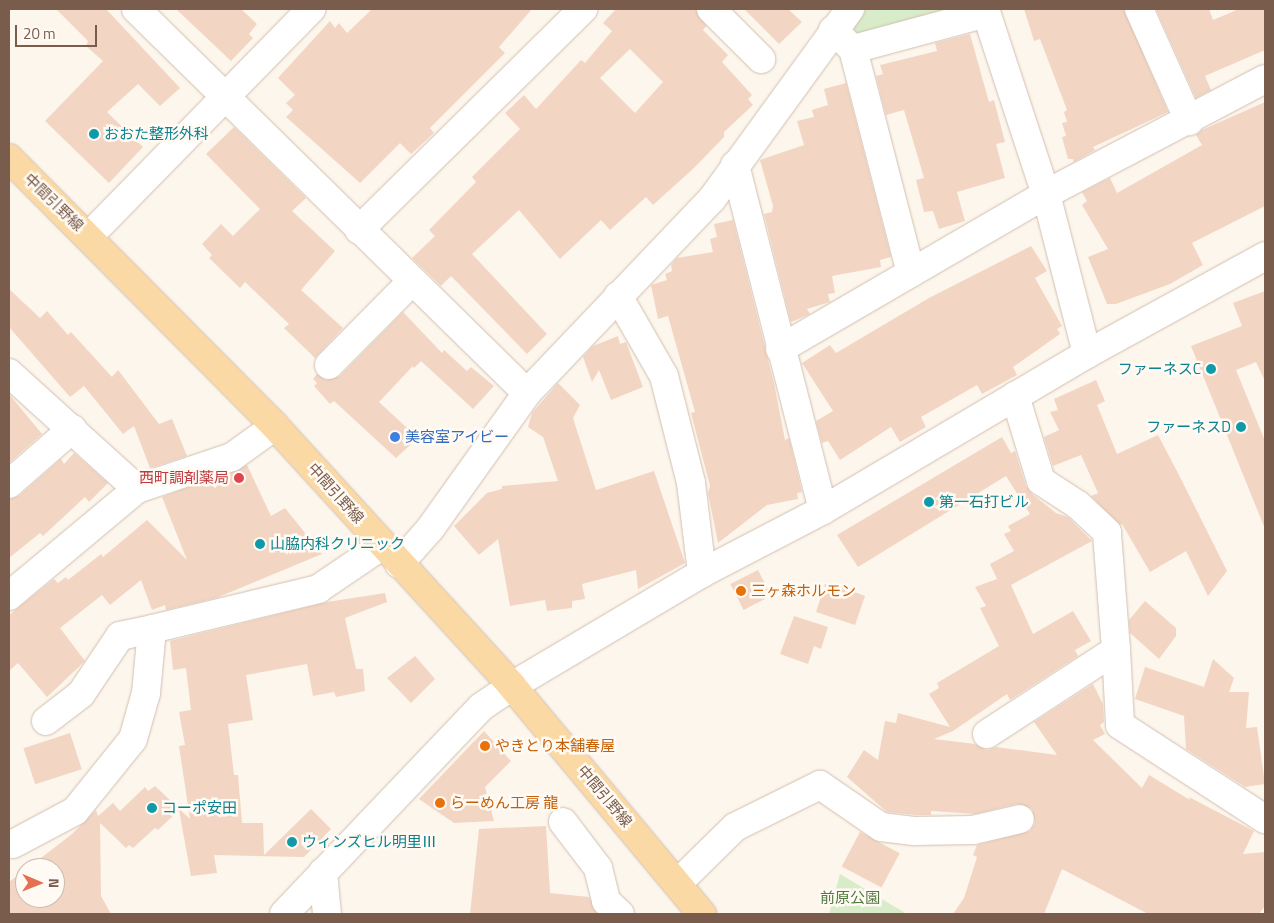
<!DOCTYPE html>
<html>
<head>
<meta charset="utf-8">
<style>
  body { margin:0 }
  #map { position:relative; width:1274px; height:923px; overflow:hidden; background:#fdf6ec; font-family:"Titillium Web","Noto Sans JP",sans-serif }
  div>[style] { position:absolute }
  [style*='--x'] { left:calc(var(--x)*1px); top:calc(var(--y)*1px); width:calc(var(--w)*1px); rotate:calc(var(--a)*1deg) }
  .green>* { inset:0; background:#d8ecc9 }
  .building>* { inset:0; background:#f3d5c3; transform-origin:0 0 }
  .roads { filter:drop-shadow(0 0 1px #d1beb0) drop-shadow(0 0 1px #d1beb0) }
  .minor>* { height:28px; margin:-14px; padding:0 14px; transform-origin:14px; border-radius:14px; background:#fff }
  .major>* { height:28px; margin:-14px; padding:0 14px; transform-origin:14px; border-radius:14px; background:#fbd9a5 }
  .dots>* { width:14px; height:14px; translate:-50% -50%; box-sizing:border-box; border:2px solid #fffaf3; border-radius:50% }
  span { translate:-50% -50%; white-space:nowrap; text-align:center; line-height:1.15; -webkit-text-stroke:5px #fffaf3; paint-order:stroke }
  .culture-label { font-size:15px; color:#0d838f }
  .left { translate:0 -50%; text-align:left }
  .right { translate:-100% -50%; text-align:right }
  .street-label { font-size:15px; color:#7a5c4d }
  .shop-label { font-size:15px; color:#366cbe }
  .health-label { font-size:15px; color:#be3a42 }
  .food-label { font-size:15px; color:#c56008 }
  .park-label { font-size:15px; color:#537a41 }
  .frame { position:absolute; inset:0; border:10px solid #7a5c4d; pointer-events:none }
  .north { position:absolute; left:15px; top:858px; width:50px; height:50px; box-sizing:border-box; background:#fffaf3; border:1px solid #cabbb1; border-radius:50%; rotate:91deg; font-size:14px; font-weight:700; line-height:20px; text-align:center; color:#7a5c4d }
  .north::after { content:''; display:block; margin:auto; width:18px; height:22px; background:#e76f51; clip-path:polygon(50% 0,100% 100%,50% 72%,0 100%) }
  .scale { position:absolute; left:15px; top:25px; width:82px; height:22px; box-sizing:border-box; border:2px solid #7a5c4d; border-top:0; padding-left:6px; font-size:15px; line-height:18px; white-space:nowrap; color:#7a5c4d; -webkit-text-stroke:4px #fffaf3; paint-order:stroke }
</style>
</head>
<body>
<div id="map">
  <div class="green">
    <i style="clip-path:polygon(865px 9px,961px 9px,857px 39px,853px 24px)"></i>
    <i style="clip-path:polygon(840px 874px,907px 914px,829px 914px)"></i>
  </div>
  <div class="building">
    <i style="clip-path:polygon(56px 9px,106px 9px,180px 88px,160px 106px,138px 84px,107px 112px,143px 147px,109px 183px,45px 121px,103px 61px,86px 46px,88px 41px)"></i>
    <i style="clip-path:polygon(176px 9px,241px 9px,257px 24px,249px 34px,253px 38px,231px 61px)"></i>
    <i style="clip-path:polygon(372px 9px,532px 9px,499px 47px,505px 53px,430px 128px,434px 133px,411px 154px,400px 143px,360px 183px,286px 117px,293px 110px,286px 103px,295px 95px,278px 78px,330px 21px,335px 28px,339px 23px,347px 33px)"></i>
    <i style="clip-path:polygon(evenodd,616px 9px,696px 9px,706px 26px,703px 30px,728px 55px,722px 62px,752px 95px,748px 99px,753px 105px,724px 132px,724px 137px,694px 168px,653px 205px,646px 197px,610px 230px,601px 220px,560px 259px,519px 210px,472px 254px,547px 334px,527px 354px,451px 276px,441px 286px,412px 258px,435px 236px,429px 230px,476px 182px,472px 177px,520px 129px,505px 113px,524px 95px,536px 109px,581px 60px,585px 63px,612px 31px,603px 23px,616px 9px,630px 49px,663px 82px,635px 113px,600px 78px,630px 49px)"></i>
    <i style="clip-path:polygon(744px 9px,788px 9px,802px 22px,779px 44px)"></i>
    <i style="clip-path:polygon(1024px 9px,1124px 9px,1168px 112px,1093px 147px,1095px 150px,1074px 162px,1073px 159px,1068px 159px,1062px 137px,1066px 136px,1062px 123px,1067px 122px,1064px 112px,1067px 110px,1040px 39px,1034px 41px)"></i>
    <i style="clip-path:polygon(1156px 9px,1209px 9px,1213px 20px,1239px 9px,1265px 9px,1265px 50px,1205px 76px,1211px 90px,1196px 98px)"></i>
    <i style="clip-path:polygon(970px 34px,989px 102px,994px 100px,1005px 142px,996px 144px,1005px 178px,957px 192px,965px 221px,939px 229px,933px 211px,924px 212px,916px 180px,924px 178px,904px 110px,886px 115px,876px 76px,883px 74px,880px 65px,937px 51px,935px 43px)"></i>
    <i style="clip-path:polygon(846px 83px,891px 257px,880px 260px,881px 267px,832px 276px,835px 293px,828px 294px,830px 302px,807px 309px,810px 314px,791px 322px,764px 214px,772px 212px,773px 206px,760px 160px,804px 145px,797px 121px,814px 117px,812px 110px,828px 105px,824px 89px)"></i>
    <i style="clip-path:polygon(1265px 102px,1265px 206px,1192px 243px,1203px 265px,1170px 284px,1116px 304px,1107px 304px,1088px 257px,1108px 249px,1082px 205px,1087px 201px,1082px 192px,1110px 178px,1117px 193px,1202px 145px,1196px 135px,1202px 130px)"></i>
    <i style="clip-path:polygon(234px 127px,306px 198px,292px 211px,335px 251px,301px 290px,343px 328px,315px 358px,284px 328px,289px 324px,245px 282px,240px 288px,209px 258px,212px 255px,202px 244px,221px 224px,233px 236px,260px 209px,206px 154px)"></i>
    <i style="clip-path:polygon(733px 220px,774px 383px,785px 440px,789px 438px,802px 492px,797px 493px,798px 499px,767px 505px,718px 543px,708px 493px,710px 486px,691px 413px,695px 412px,668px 316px,658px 319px,651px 285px,667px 280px,665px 274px,672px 271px,671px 265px,677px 258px,713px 252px,710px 239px,717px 237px,714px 224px)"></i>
    <i style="clip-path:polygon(1031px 246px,1047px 271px,1035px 278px,1062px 326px,1057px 329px,1060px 334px,1013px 367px,1017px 375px,982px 394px,977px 385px,921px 417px,926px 427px,900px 442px,891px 427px,840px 460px,828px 441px,822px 443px,816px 421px,833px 411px,802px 363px,830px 345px,836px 353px,929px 298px)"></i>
    <i style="clip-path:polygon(9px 289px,40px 318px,47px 311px,68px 335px,71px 332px,112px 377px,118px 370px,159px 424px,172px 419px,187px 456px,150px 468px,134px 426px,123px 434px,84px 386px,70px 397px,9px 327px)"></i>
    <i style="clip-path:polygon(1265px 291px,1265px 381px,1256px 362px,1236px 370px,1265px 441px,1265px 529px,1191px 346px,1242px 326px,1233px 303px)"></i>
    <i style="clip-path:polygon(403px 312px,442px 353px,444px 350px,467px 371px,471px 367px,494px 386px,473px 409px,421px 361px,414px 368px,413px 366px,379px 402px,418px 438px,396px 458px,334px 401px,330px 404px,314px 386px,317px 383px,313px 379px,317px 374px,326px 380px,340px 376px)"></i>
    <i style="clip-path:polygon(618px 336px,620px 344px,626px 342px,643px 387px,611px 400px,599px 370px,592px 382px,583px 357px,593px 346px)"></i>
    <i style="clip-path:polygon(1096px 380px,1105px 401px,1097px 405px,1117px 454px,1158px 435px,1180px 477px,1227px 571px,1208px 596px,1186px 551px,1150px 572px,1122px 524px,1120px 525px,1091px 496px,1098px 493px,1081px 455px,1053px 466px,1044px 437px,1059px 430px,1050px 412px,1058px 410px,1054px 399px)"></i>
    <i style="clip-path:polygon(558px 383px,580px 405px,573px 418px,596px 490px,654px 471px,685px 563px,638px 589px,636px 570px,582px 584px,585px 599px,572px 601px,572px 608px,547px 611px,545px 600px,510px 606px,498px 539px,479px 555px,454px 526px,487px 493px,502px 489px,502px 486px,558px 481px,543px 437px,528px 427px,532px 413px)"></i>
    <i style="clip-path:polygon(9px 394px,42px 434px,9px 463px)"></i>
    <i style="clip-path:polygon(1002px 437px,1011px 453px,1015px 451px,1026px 486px,1032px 494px,1056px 513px,1068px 517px,1092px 541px,1011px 585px,1033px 634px,1073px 611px,1091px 641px,1075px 650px,1078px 656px,1010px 700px,1007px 694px,953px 731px,934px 739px,975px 744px,987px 750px,996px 747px,1057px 755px,1034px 722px,1093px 684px,1103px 704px,1104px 722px,1100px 725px,1105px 734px,1093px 740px,1142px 788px,1149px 775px,1190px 800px,1189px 797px,1254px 831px,1243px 854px,1265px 852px,1265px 906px,1259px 914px,1148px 914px,1062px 869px,1044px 914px,953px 914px,964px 898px,977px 857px,973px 855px,977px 845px,1030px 831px,1035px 823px,1032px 809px,1017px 804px,975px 814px,931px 811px,931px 815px,917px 815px,887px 812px,847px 777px,864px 750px,878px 760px,885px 721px,896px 723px,898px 713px,950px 727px,929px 694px,939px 688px,937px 683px,999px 646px,980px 608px,986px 606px,975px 587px,997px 579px,990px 564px,1014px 551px,1004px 534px,1011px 531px,1008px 526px,1030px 514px,1006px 476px,858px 567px,837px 535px)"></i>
    <i style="clip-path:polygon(74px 453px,108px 483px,89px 502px,85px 497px,43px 536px,40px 533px,9px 558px,9px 499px,19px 496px,61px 459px,64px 464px)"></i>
    <i style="clip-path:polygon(247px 465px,271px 516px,285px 508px,322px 554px,216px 598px,166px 610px,165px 605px,152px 610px,141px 580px,110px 605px,102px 595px,60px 628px,85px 661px,47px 697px,18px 663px,9px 671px,9px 615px,54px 579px,58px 583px,66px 577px,68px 580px,101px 554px,103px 557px,147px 520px,187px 560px,162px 497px)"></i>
    <i style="left:758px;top:570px;width:29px;height:31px;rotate:63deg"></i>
    <i style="clip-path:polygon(825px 584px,834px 584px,865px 596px,855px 625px,816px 612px)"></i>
    <i style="clip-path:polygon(385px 593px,387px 602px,345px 618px,356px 669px,363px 669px,365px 691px,336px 697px,334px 692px,313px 696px,307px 664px,246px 675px,253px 720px,228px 724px,234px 775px,238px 775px,242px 823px,263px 823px,264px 855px,311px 809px,331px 829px,304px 857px,214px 855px,217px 873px,191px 876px,179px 810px,158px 830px,155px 828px,133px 848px,129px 845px,126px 848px,100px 823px,101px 896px,111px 914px,9px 914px,9px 882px,25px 870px,25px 898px,55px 898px,55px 868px,28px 868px,72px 834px,96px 810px,98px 816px,113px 803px,120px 811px,145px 787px,148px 791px,155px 786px,190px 819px,179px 746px,185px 745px,179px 712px,191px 710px,186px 668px,173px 670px,170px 641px,327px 602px)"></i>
    <i style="clip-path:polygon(1145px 601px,1176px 628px,1176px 636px,1159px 659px,1130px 633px,1129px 620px)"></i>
    <i style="clip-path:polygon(794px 616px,828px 627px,821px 649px,814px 646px,808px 664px,780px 654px)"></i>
    <i style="clip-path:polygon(415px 656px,435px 679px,411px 703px,387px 678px)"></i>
    <i style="clip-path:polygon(1213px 659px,1234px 678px,1229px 692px,1249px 692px,1246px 728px,1257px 727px,1265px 784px,1245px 787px,1186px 749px,1184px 716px,1135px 699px,1145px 667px,1204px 687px)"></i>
    <i style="clip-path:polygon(484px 731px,511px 761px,485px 787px,494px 821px,454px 823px,419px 799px)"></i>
    <i style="left:70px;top:733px;width:38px;height:49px;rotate:72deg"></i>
    <i style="clip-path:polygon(546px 826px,550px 893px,589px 897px,597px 914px,470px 914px,479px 829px)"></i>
    <i style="left:860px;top:832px;width:45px;height:39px;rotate:28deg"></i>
  </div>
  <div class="roads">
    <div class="minor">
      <i style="--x:136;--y:9;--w:548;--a:44.48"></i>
      <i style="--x:711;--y:9;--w:71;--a:45"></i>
      <i style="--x:985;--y:9;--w:195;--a:71.8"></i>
      <i style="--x:1046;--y:194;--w:165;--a:75.6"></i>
      <i style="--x:1139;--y:9;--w:123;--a:65.9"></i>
      <i style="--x:833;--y:30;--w:28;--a:44"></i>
      <i style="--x:853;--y:49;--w:231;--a:75.5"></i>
      <i style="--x:853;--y:49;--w:138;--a:-15.1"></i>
      <i style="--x:735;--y:165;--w:356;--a:75.7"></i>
      <i style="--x:359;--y:230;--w:315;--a:-44.6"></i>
      <i style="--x:89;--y:236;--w:318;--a:-45.6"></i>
      <i style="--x:618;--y:296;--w:92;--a:60.1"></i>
      <i style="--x:664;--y:376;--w:110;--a:75.8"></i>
      <i style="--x:691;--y:483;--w:91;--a:83"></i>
      <i style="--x:780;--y:349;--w:308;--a:-30.2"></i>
      <i style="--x:1046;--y:194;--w:247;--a:-27.7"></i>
      <i style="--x:329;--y:365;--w:118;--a:-45.3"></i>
      <i style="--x:9;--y:373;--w:173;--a:42.2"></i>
      <i style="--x:9;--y:484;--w:84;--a:-41.1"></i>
      <i style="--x:399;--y:564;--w:47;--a:-48.5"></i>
      <i style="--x:430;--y:529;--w:167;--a:-54.5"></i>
      <i style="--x:527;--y:393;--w:268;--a:-46.4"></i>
      <i style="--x:712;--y:199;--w:235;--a:-54"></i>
      <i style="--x:9;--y:596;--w:167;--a:-39.9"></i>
      <i style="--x:137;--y:489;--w:100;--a:-18.6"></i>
      <i style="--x:232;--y:457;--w:53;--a:-35.8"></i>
      <i style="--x:1116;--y:650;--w:75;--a:86.9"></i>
      <i style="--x:1120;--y:725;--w:173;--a:33"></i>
      <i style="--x:46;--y:721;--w:44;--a:-37.6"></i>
      <i style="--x:81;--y:694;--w:70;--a:-56.1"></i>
      <i style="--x:120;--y:636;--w:33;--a:-12"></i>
      <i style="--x:987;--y:734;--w:154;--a:-33.1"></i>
      <i style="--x:1116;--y:650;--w:118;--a:-94.4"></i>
      <i style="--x:1107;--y:532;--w:40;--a:-137"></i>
      <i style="--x:1078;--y:505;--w:44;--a:-147"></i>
      <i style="--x:1041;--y:481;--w:89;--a:-107"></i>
      <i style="--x:563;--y:822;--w:58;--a:52.7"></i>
      <i style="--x:598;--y:868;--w:34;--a:76"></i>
      <i style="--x:606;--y:901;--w:19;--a:43"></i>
      <i style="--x:13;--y:844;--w:70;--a:-28"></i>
      <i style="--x:75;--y:811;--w:92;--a:-51.1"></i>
      <i style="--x:133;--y:739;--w:48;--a:-74.2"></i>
      <i style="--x:146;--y:693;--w:64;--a:-84.6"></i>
      <i style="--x:152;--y:629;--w:171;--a:-13.5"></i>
      <i style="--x:318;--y:589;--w:78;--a:-34.1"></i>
      <i style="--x:323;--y:872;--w:42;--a:84.6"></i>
      <i style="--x:678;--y:883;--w:80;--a:-44.5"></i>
      <i style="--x:735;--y:827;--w:95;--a:-26.3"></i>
      <i style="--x:820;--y:785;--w:74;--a:34.5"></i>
      <i style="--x:881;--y:827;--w:35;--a:7"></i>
      <i style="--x:916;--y:831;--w:57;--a:-1"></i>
      <i style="--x:973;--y:830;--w:48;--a:-13.2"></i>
      <i style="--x:284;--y:914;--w:286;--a:-46.4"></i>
      <i style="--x:481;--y:707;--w:37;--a:-34"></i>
      <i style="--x:512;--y:686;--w:221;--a:-30.7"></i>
      <i style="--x:702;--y:573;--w:136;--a:-27.5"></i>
      <i style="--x:823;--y:510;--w:307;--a:-30.6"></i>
      <i style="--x:1087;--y:354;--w:203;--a:-28.8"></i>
    </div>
    <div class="major">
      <i style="--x:9;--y:158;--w:378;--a:45.2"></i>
      <i style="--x:275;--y:426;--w:352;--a:47.6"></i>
      <i style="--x:512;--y:686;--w:297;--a:50.2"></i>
    </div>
  </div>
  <div class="dots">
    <i style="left:94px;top:134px;background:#0f9aa8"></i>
    <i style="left:1211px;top:369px;background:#0f9aa8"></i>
    <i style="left:1241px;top:427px;background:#0f9aa8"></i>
    <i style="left:395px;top:437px;background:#3f7fe0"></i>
    <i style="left:239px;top:478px;background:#e0444e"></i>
    <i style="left:929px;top:502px;background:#0f9aa8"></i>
    <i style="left:260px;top:544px;background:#0f9aa8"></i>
    <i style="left:741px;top:591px;background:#e8710a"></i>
    <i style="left:485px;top:746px;background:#e8710a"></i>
    <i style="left:440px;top:803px;background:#e8710a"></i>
    <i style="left:152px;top:808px;background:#0f9aa8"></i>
    <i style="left:292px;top:842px;background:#0f9aa8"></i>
  </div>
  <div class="culture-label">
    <span class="left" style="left:104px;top:134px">おおた整形外科</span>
    <span class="right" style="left:1201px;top:369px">ファーネスC</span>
    <span class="right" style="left:1231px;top:427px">ファーネスD</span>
    <span class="left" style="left:939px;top:502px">第一石打ビル</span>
    <span class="left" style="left:270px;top:544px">山脇内科クリニック</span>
    <span class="left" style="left:162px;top:808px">コーポ安田</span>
    <span class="left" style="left:302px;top:842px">ウィンズヒル明里Ⅲ</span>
  </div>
  <div class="street-label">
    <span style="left:54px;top:202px;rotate:44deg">中間引野線</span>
    <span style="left:336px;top:493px;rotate:48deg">中間引野線</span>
    <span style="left:605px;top:796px;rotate:50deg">中間引野線</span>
  </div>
  <div class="shop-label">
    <span class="left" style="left:405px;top:437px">美容室アイビー</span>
  </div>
  <div class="health-label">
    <span class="right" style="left:229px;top:478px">西町調剤薬局</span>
  </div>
  <div class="food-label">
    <span class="left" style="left:751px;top:591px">三ヶ森ホルモン</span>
    <span class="left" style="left:495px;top:746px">やきとり本舗春屋</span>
    <span class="left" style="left:450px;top:803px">らーめん工房 龍</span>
  </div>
  <div class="park-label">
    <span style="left:850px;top:898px">前原公園</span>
  </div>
  <div class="frame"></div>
  <div class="north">N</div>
  <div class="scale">20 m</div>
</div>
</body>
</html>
